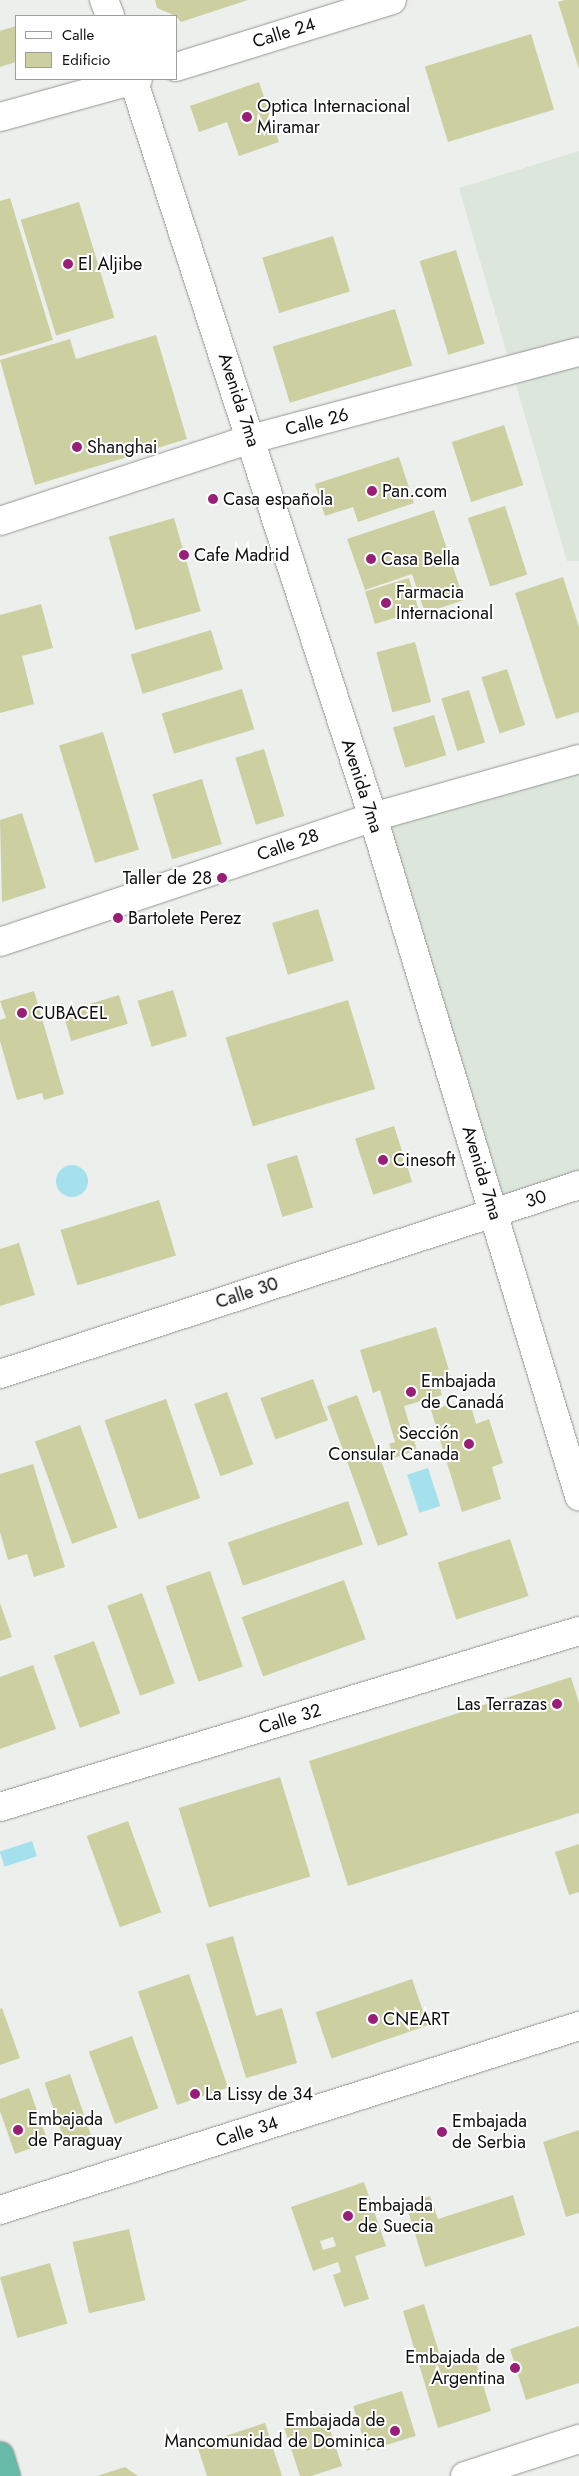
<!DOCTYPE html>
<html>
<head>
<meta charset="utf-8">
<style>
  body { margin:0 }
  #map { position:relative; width:579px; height:2476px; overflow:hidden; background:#edefec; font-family:Jost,sans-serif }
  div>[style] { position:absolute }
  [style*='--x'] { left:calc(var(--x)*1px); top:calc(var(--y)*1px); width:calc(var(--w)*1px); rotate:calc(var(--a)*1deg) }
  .built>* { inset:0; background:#dde6dd }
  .water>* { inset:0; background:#a5e1ec; transform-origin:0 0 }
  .round { border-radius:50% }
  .building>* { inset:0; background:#ccd0a1; transform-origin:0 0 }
  .roads { filter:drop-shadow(0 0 1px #959794) drop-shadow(0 0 1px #959794) }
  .minor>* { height:28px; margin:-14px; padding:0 14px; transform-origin:14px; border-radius:14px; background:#fff }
  .secondary>* { height:28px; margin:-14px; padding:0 14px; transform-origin:14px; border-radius:14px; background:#fff }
  .trunk>* { height:28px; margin:-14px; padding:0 14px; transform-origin:14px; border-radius:14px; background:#68baa8 }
  .dots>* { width:14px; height:14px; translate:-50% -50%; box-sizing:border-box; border:2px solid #fff; border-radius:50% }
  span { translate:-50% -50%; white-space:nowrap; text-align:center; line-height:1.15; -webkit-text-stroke:4px #fff; paint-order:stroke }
  .street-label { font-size:18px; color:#0e0f0e }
  .poi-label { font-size:18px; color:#0e0f0e }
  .left { translate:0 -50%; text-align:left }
  .right { translate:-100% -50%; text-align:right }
  .legend { position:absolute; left:15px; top:15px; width:162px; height:65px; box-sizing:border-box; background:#fff; border:1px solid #9f9f9f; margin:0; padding:6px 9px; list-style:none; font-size:15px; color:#0e0f0e }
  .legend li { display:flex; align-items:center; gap:10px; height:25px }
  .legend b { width:25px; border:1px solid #9f9f9f }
</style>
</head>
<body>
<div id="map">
  <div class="built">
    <i style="clip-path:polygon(579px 151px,579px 561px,567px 561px,459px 188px)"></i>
    <i style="clip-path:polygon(579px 759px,579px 1185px,494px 1212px,373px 817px)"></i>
  </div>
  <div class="water">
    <i class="round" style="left:56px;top:1165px;width:32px;height:32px"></i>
    <i style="left:428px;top:1468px;width:40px;height:22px;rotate:72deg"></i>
    <i style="left:32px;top:1841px;width:16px;height:34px;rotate:72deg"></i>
  </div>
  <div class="building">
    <i style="clip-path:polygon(155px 0,248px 0,181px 22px,176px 16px,157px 8px)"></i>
    <i style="clip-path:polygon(565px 0,579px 0,579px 69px,558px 2px)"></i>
    <i style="clip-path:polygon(16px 26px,16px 62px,0 67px,0 31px)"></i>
    <i style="left:531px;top:34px;width:79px;height:111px;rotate:73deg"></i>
    <i style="clip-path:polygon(259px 82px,279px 142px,239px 156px,227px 122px,199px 132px,190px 106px)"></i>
    <i style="clip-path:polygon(10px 198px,53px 340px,0 356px,0 201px)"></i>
    <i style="left:79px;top:202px;width:121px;height:61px;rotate:73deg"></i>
    <i style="left:333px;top:236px;width:58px;height:74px;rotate:73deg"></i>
    <i style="left:456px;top:250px;width:98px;height:38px;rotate:73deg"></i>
    <i style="left:395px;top:309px;width:59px;height:128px;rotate:73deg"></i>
    <i style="clip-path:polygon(156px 335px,187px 439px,35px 485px,0 360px,70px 339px,76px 359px)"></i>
    <i style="left:504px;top:425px;width:63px;height:55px;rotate:72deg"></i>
    <i style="clip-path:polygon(399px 457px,414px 503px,358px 522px,353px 507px,325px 516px,315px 484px)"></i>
    <i style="left:505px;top:506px;width:72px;height:39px;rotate:72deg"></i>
    <i style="clip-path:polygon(434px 510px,464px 600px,425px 613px,412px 574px,365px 590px,347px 539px)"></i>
    <i style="left:174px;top:518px;width:97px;height:68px;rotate:74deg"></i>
    <i style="clip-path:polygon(563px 577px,579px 627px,579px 712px,556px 719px,515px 593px)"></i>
    <i style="left:409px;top:578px;width:34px;height:46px;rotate:73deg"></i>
    <i style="clip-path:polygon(41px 604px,53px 648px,22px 656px,34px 704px,0 713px,0 615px)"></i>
    <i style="left:211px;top:630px;width:41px;height:84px;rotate:73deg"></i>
    <i style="left:415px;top:642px;width:62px;height:40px;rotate:75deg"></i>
    <i style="left:507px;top:669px;width:59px;height:27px;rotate:72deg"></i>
    <i style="left:242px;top:689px;width:42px;height:84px;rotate:73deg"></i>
    <i style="left:469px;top:690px;width:55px;height:29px;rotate:73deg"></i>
    <i style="left:434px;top:715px;width:42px;height:43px;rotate:73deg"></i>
    <i style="left:103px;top:732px;width:123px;height:46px;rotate:73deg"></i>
    <i style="left:264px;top:749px;width:70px;height:30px;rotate:73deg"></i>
    <i style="left:202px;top:779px;width:68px;height:52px;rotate:73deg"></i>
    <i style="clip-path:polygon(22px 813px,46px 888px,2px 902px,0 820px)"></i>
    <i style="left:318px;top:909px;width:54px;height:48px;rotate:73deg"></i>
    <i style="left:173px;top:990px;width:48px;height:37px;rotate:73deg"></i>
    <i style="clip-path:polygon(34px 991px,64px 1094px,44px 1100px,42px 1093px,17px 1100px,0 1041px,0 1020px,6px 1018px,0 1001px)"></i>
    <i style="left:119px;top:995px;width:30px;height:59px;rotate:73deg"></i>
    <i style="left:348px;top:1000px;width:93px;height:128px;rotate:73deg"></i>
    <i style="left:394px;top:1126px;width:59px;height:41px;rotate:72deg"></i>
    <i style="left:297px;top:1155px;width:55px;height:32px;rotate:73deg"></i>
    <i style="left:159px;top:1200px;width:58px;height:103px;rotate:73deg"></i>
    <i style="clip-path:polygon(19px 1243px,35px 1295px,0 1306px,0 1249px)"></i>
    <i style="clip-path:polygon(436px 1327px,451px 1377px,438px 1381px,442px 1395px,404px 1406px,417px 1450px,394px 1458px,389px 1444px,395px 1442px,380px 1390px,373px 1393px,360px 1350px)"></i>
    <i style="left:313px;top:1379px;width:44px;height:56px;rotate:70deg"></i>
    <i style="left:227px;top:1392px;width:77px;height:35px;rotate:70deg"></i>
    <i style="left:357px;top:1395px;width:149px;height:32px;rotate:70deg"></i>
    <i style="left:166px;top:1399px;width:105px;height:65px;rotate:71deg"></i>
    <i style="clip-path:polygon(469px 1399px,476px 1424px,489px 1419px,503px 1463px,492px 1467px,501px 1499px,462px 1512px,431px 1410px)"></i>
    <i style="left:80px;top:1425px;width:109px;height:48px;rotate:70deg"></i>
    <i style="clip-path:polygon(33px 1464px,65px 1567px,34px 1577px,27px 1554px,8px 1560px,0 1532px,0 1474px)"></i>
    <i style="left:348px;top:1501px;width:46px;height:127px;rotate:71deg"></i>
    <i style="left:510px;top:1539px;width:60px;height:76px;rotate:72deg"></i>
    <i style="left:210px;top:1571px;width:101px;height:47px;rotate:71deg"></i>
    <i style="left:344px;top:1580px;width:63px;height:109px;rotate:70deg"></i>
    <i style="left:142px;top:1593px;width:96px;height:37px;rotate:70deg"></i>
    <i style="clip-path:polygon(0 1603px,12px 1637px,0 1641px)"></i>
    <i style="left:94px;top:1641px;width:77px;height:43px;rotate:70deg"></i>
    <i style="clip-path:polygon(33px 1665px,56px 1729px,0 1749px,0 1677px)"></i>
    <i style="clip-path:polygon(571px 1677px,579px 1703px,579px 1813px,348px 1886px,309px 1761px)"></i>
    <i style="left:280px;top:1777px;width:104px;height:106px;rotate:73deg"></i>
    <i style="left:128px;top:1821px;width:97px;height:44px;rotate:70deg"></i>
    <i style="clip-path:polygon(579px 1844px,579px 1892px,569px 1895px,555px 1852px)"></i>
    <i style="clip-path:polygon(233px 1936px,256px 2016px,282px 2008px,297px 2063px,246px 2078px,206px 1944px)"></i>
    <i style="left:189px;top:1974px;width:120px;height:54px;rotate:71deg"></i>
    <i style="left:412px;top:1979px;width:49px;height:102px;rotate:71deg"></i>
    <i style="clip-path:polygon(2px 2008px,20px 2058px,0 2065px,0 2009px)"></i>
    <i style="left:132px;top:2036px;width:77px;height:46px;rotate:70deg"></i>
    <i style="left:70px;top:2074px;width:64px;height:27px;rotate:71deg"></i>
    <i style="clip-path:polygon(29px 2088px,48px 2142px,15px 2154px,0 2111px,0 2099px)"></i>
    <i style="clip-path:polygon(579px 2130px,579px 2213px,566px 2217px,543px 2142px)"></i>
    <i style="clip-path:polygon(evenodd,364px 2182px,386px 2246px,355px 2256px,369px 2299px,344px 2307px,333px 2275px,341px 2272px,338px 2262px,313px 2271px,291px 2207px,364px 2182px,333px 2237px,336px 2246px,323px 2250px,320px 2241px,333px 2237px)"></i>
    <i style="clip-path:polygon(513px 2195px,525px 2235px,425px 2267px,406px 2204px,430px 2196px,438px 2219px)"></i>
    <i style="left:129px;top:2229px;width:73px;height:58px;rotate:77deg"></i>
    <i style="left:50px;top:2263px;width:63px;height:52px;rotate:74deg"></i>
    <i style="clip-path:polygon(424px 2304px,443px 2365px,474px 2355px,491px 2411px,438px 2428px,403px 2311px)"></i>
    <i style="clip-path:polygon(579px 2326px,579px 2383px,526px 2400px,510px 2349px)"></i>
    <i style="left:402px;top:2391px;width:47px;height:51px;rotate:73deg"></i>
    <i style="clip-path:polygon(325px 2414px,342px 2466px,311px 2476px,300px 2476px,284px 2427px)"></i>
    <i style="clip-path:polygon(265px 2423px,282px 2476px,207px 2476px,197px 2445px)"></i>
    <i style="clip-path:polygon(125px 2467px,138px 2476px,97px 2476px)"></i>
  </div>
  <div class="roads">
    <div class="minor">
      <i style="--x:176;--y:67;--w:226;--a:-17.2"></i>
      <i style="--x:0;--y:117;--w:143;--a:-15.4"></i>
      <i style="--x:0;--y:521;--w:264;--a:-18.1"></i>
      <i style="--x:251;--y:439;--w:339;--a:-14.9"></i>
      <i style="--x:0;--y:942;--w:393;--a:-18.5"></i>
      <i style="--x:373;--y:817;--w:214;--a:-15.7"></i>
      <i style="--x:0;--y:1807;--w:605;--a:-16.91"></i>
      <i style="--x:0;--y:2210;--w:608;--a:-17.63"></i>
      <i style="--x:465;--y:2476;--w:120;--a:-18"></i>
    </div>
    <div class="secondary">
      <i style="--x:104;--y:0;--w:17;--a:69"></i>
      <i style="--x:133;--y:79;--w:776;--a:71.99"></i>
      <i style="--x:373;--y:817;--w:710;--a:73.12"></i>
      <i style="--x:0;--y:1374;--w:609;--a:-18.08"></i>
    </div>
    <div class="trunk">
      <i style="--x:0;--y:2456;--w:21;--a:73"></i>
    </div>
  </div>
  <div class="dots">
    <i style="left:247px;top:117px;background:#991e77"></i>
    <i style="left:68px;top:264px;background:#991e77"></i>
    <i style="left:77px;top:447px;background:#991e77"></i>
    <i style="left:372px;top:491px;background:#991e77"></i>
    <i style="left:213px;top:499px;background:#991e77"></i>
    <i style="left:184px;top:555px;background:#991e77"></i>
    <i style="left:371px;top:559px;background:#991e77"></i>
    <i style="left:386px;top:603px;background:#991e77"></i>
    <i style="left:222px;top:878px;background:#991e77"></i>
    <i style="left:118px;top:918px;background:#991e77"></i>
    <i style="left:22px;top:1013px;background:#991e77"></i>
    <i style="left:383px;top:1160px;background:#991e77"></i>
    <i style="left:411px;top:1392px;background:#991e77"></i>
    <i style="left:469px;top:1444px;background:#991e77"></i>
    <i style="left:557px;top:1704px;background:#991e77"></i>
    <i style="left:373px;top:2019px;background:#991e77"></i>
    <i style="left:195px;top:2094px;background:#991e77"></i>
    <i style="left:18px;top:2130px;background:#991e77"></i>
    <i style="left:442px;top:2132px;background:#991e77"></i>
    <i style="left:348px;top:2216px;background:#991e77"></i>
    <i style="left:515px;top:2368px;background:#991e77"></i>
    <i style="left:395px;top:2431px;background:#991e77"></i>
  </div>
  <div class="street-label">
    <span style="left:284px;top:33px;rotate:-17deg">Calle 24</span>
    <span style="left:239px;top:400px;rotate:72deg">Avenida 7ma</span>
    <span style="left:317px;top:422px;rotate:-14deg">Calle 26</span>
    <span style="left:362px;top:786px;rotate:72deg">Avenida 7ma</span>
    <span style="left:288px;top:845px;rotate:-19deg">Calle 28</span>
    <span style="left:482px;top:1173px;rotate:73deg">Avenida 7ma</span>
    <span style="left:536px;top:1199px;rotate:-17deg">30</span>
    <span style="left:247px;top:1293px;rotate:-18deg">Calle 30</span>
    <span style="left:290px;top:1719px;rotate:-17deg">Calle 32</span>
    <span style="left:247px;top:2132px;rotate:-18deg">Calle 34</span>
  </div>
  <div class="poi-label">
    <span class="left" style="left:257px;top:117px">Optica Internacional<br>Miramar</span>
    <span class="left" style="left:78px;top:264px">El Aljibe</span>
    <span class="left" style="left:87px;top:447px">Shanghai</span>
    <span class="left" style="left:382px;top:491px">Pan.com</span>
    <span class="left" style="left:223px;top:499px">Casa española</span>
    <span class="left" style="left:194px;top:555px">Cafe Madrid</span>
    <span class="left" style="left:381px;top:559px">Casa Bella</span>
    <span class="left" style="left:396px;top:603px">Farmacia<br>Internacional</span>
    <span class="right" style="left:212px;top:878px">Taller de 28</span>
    <span class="left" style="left:128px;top:918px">Bartolete Perez</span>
    <span class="left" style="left:32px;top:1013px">CUBACEL</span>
    <span class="left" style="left:393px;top:1160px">Cinesoft</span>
    <span class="left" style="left:421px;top:1392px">Embajada<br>de Canadá</span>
    <span class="right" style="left:459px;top:1444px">Sección<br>Consular Canada</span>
    <span class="right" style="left:547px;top:1704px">Las Terrazas</span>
    <span class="left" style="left:383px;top:2019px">CNEART</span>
    <span class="left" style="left:205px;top:2094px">La Lissy de 34</span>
    <span class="left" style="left:28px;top:2130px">Embajada<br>de Paraguay</span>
    <span class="left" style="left:452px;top:2132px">Embajada<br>de Serbia</span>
    <span class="left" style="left:358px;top:2216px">Embajada<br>de Suecia</span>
    <span class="right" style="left:505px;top:2368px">Embajada de<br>Argentina</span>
    <span class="right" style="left:385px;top:2431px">Embajada de<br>Mancomunidad de Dominica</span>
  </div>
  <ul class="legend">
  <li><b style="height:6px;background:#fff"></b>Calle</li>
  <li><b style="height:14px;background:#ccd0a1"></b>Edificio</li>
  </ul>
</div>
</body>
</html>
